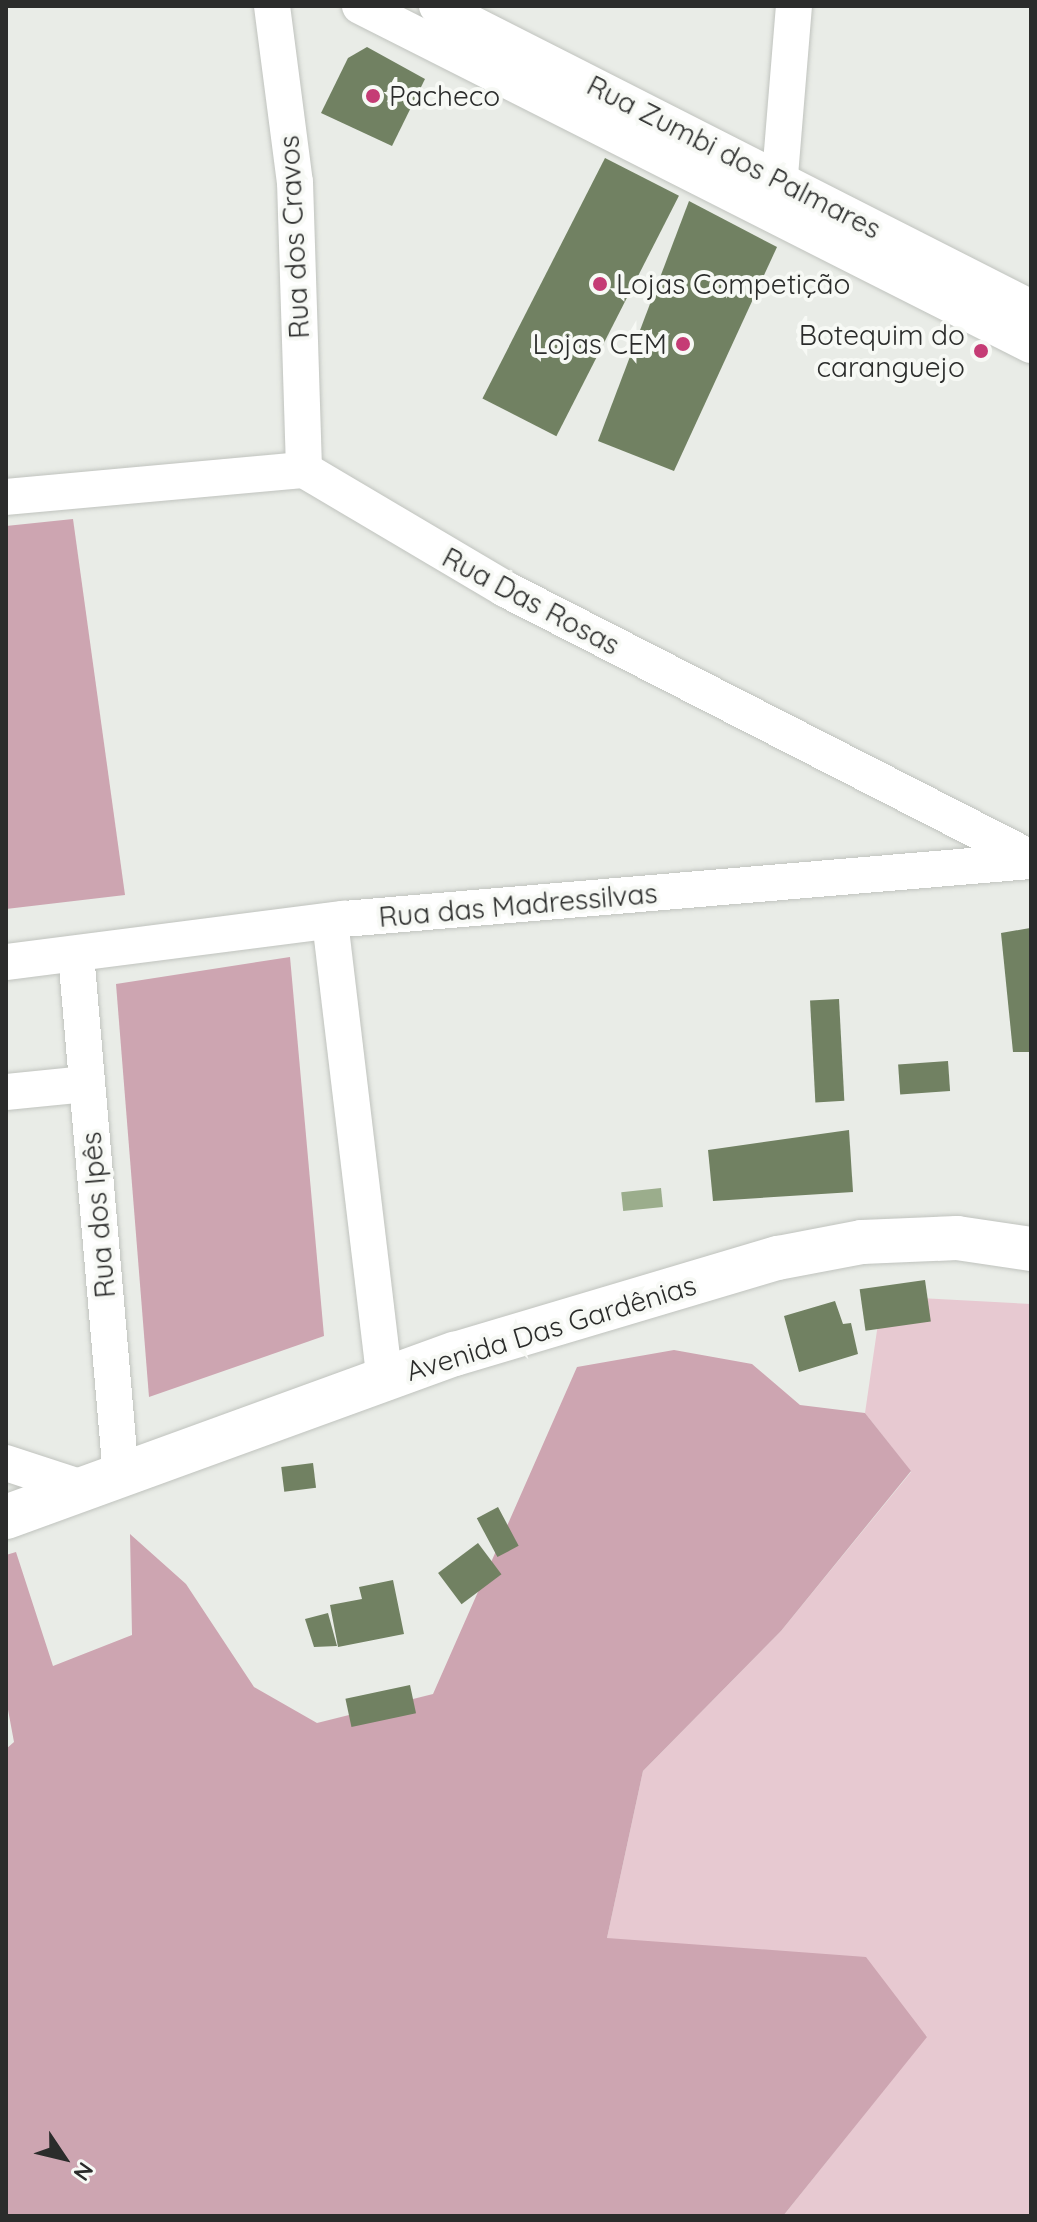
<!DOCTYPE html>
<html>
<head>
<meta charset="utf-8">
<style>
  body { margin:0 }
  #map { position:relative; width:1037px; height:2222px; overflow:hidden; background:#e9ece7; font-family:Quicksand,sans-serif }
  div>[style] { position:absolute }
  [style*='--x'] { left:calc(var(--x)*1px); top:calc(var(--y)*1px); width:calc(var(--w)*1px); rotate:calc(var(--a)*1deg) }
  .green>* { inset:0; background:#e7c9d1 }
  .forest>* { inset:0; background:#cda5b1 }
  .water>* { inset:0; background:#9bad8c; transform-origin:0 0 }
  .building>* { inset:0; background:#718162; transform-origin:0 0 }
  .roads { filter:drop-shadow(0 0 2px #c0c3be) drop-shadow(0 0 2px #c0c3be) }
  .minor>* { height:36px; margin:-18px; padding:0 18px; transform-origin:18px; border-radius:18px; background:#fff }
  .major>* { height:44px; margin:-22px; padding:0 22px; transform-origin:22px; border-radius:22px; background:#fff }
  .dots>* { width:22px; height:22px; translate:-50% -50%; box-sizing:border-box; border:4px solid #f7f9f5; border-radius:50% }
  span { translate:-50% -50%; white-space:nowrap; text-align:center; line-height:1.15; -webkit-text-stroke:8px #f7f9f5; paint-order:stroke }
  .poi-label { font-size:28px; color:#2b2c2b }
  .left { translate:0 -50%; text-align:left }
  .right { translate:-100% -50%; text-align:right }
  .street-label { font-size:28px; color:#2b2c2b }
  .frame { position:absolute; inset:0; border:8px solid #2b2c2b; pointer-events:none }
  .north { position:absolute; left:24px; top:2118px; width:80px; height:80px; -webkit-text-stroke:6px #f7f9f5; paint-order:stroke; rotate:125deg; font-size:22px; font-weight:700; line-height:32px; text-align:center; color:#2b2c2b }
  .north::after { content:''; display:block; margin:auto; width:28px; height:36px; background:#2b2c2b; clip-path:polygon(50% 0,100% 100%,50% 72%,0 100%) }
</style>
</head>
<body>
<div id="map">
  <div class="green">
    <i style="clip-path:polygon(882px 1296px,1031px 1304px,1031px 2216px,783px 2216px,927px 2036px,607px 1938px,643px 1771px,781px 1631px,911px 1472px,865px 1413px)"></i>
  </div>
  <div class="forest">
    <i style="clip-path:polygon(73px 519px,125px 895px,6px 909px,6px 526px)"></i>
    <i style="clip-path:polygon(290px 957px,324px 1336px,149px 1397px,116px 984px)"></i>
    <i style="clip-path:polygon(674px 1350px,752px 1364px,800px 1405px,865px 1413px,911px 1471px,781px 1631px,643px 1771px,607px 1938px,866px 1957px,927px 2037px,783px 2216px,6px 2216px,6px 1749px,14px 1742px,6px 1699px,6px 1555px,16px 1552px,53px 1666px,132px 1635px,130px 1534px,186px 1584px,254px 1687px,317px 1723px,433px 1694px,577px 1367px)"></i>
  </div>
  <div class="water">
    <i style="left:661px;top:1188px;width:19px;height:40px;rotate:84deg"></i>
  </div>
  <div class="building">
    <i style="clip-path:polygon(367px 47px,425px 79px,392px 146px,321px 113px,348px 58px)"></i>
    <i style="left:605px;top:158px;width:83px;height:270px;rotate:27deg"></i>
    <i style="clip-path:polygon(689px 201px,777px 247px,674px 471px,598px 441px)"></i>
    <i style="clip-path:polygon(1030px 928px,1031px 1052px,1013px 1052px,1001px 933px)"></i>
    <i style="left:839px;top:999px;width:102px;height:29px;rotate:87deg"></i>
    <i style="left:948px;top:1061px;width:30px;height:50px;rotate:86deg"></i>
    <i style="clip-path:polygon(849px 1130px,853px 1192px,713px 1201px,708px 1150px)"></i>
    <i style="left:925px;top:1280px;width:42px;height:66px;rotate:82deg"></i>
    <i style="clip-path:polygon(835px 1301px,843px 1324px,851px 1323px,858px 1354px,799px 1372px,784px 1316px)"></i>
    <i style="left:313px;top:1463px;width:25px;height:32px;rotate:83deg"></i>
    <i style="left:498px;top:1507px;width:44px;height:24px;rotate:62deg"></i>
    <i style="left:478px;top:1543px;width:39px;height:50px;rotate:53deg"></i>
    <i style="clip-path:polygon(393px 1580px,404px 1634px,338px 1647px,330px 1605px,362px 1599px,359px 1587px)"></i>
    <i style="clip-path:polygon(328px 1613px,337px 1646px,314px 1647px,305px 1619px)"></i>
    <i style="left:410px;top:1685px;width:29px;height:66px;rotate:78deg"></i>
  </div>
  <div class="roads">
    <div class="minor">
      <i style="--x:272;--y:6;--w:177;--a:82.6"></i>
      <i style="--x:295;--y:182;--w:288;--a:88.2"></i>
      <i style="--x:360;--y:6;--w:752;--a:26.8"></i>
      <i style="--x:437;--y:6;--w:666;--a:26.95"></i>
      <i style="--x:778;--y:200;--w:195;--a:-85.3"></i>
      <i style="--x:6;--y:497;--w:299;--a:-5.2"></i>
      <i style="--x:304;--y:470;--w:234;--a:30.6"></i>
      <i style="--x:505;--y:589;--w:591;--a:27.09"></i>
      <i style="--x:330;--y:921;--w:462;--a:83.2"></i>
      <i style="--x:76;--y:954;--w:524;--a:85.07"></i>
      <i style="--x:6;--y:962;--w:341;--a:-7.3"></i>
      <i style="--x:344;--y:919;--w:689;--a:-4.83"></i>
      <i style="--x:6;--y:1092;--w:80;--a:-5.7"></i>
      <i style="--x:6;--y:1463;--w:83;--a:18.2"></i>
    </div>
    <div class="major">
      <i style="--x:6;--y:1517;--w:478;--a:-20"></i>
      <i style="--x:455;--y:1354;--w:337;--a:-16.6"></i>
      <i style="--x:778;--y:1258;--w:86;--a:-10.8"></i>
      <i style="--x:862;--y:1242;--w:95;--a:-2.4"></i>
      <i style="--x:957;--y:1238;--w:75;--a:8.5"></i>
    </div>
  </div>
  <div class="dots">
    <i style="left:373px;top:96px;background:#c53c75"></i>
    <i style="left:600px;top:284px;background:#c53c75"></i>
    <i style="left:683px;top:344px;background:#c53c75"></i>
    <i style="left:981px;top:351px;background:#c53c75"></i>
  </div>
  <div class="poi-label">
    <span class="left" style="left:389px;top:96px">Pacheco</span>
    <span class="left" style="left:616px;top:284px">Lojas Competição</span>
    <span class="right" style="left:965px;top:351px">Botequim do<br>caranguejo</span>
    <span class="right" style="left:667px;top:344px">Lojas CEM</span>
  </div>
  <div class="street-label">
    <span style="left:734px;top:157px;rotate:27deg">Rua Zumbi dos Palmares</span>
    <span style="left:294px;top:237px;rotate:-93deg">Rua dos Cravos</span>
    <span style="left:531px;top:601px;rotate:28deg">Rua Das Rosas</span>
    <span style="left:518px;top:905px;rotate:-5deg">Rua das Madressilvas</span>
    <span style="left:98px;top:1215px;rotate:-95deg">Rua dos Ipês</span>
    <span style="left:551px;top:1328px;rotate:-17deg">Avenida Das Gardênias</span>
  </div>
  <div class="frame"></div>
  <div class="north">N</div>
</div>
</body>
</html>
